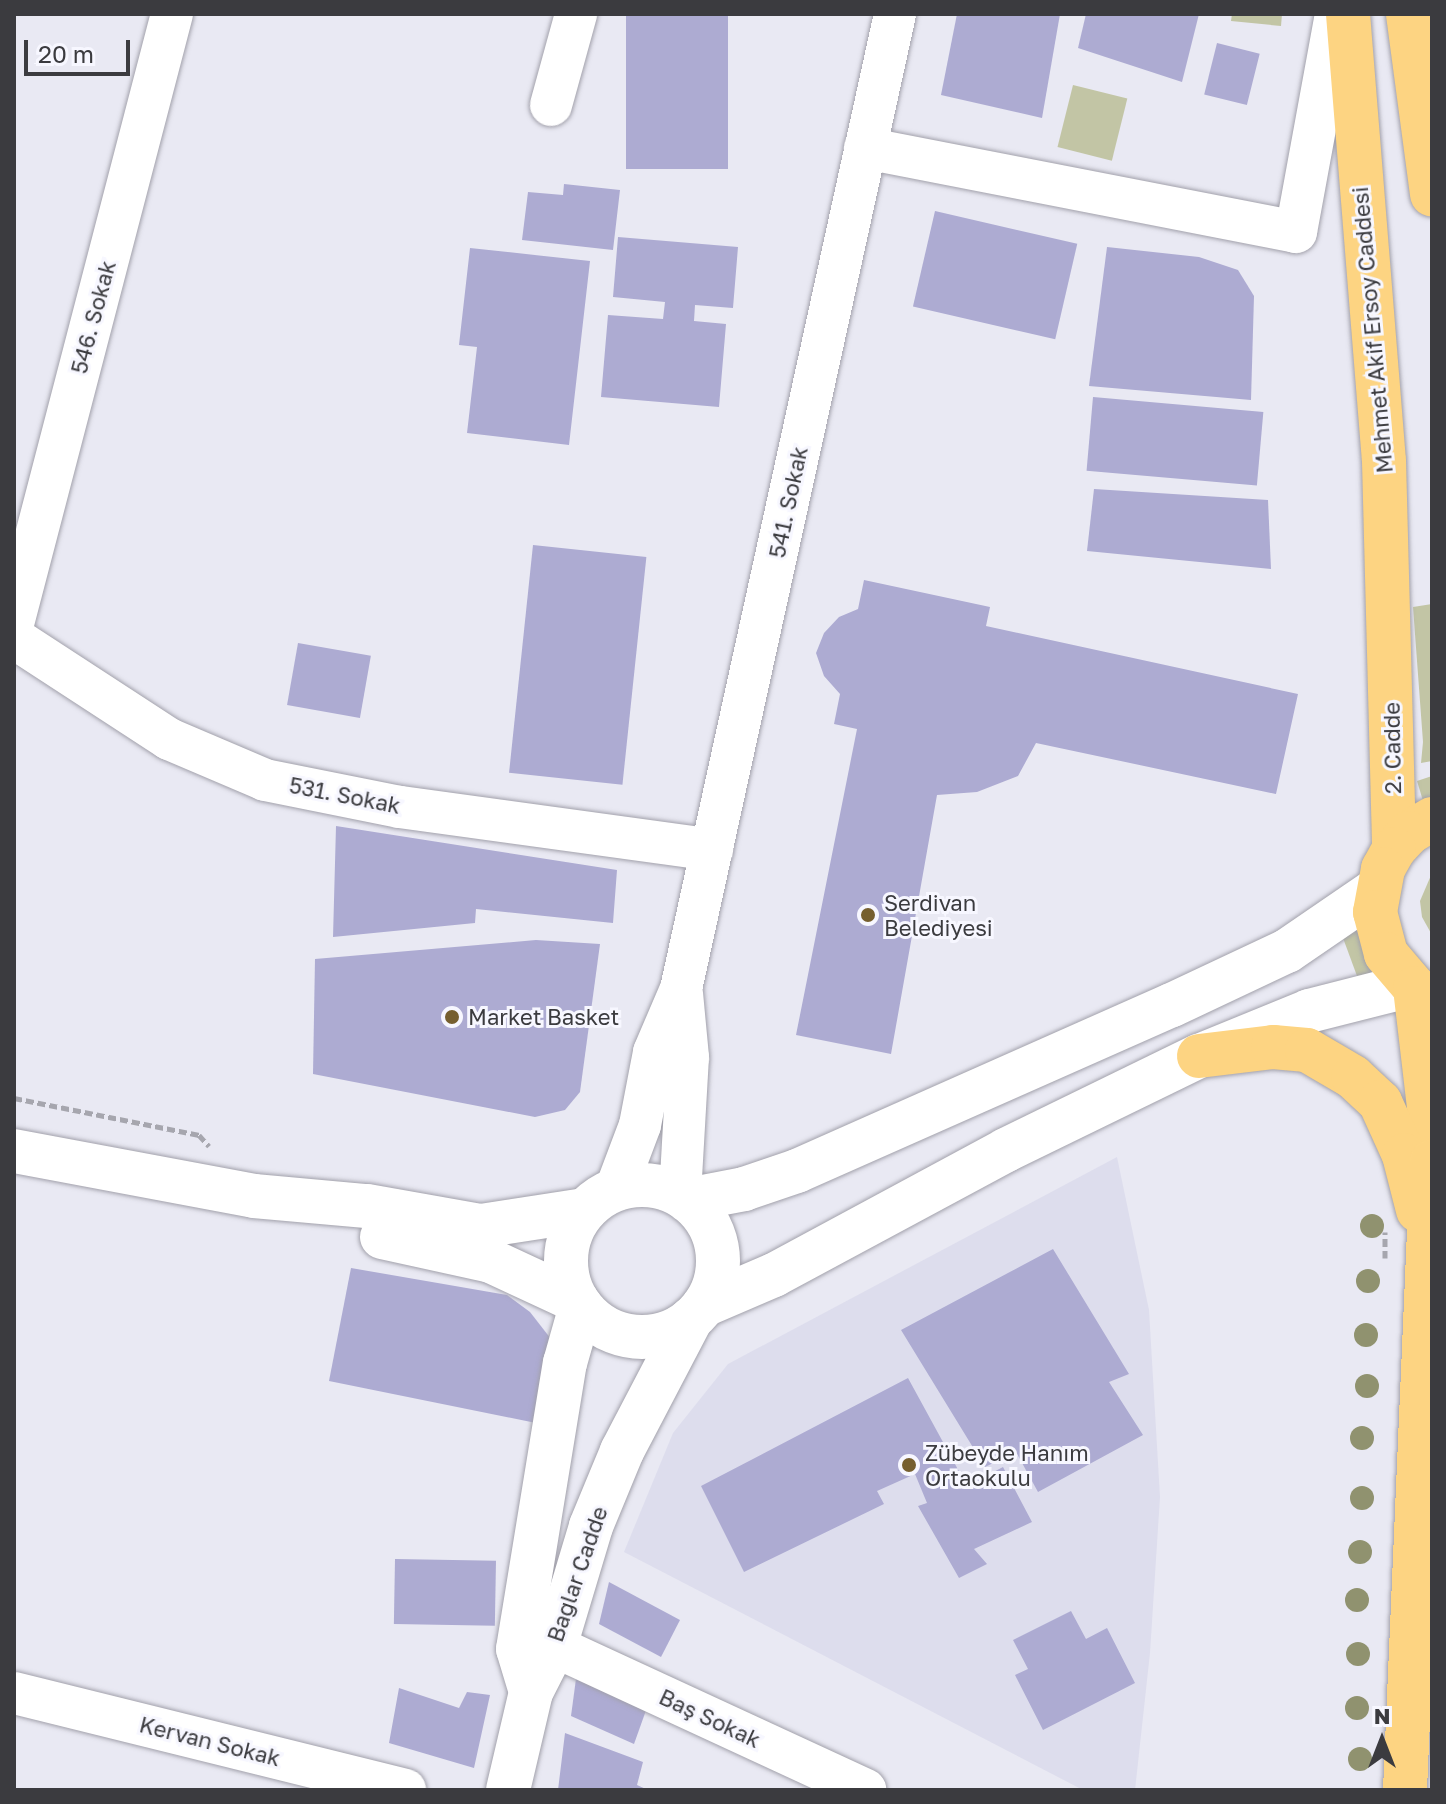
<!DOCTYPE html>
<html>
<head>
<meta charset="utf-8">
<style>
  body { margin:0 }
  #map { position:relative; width:1446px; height:1804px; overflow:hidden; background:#e9e9f3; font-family:"Golos Text",sans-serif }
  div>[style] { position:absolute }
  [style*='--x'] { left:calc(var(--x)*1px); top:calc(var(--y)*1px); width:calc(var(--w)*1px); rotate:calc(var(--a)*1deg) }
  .built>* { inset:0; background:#dddded }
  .green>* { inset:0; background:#c2c5a5; transform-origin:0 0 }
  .building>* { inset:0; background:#adabd2; transform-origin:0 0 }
  .path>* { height:5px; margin-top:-2.5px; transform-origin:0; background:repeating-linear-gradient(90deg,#a6a6ae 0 8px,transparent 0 12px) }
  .roads { filter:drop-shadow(0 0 2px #a2a1ab) drop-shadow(0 0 2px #a2a1ab) }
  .street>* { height:42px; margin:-21px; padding:0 21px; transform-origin:21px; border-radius:21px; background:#fff }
  .secondary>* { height:44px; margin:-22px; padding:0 22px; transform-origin:22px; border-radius:22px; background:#fff }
  .secondary>.ring { margin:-22px; padding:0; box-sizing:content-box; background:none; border:44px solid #fff; border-radius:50% }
  .primary>* { height:44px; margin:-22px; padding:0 22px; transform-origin:22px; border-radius:22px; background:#fdd482 }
  .trees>* { width:24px; height:24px; margin:-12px; border-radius:50%; background:#90926f }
  .dots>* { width:22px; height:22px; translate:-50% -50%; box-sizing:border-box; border:4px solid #f7f7ff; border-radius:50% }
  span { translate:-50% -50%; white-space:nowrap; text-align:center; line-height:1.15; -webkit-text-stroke:6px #f7f7ff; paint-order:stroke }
  .street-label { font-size:22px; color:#3b3b3f }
  .poi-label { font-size:22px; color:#3b3b3f }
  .left { translate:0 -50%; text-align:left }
  .frame { position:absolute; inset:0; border:16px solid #3b3b3f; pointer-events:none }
  .north { position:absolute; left:1342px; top:1700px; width:80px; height:80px; -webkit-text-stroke:6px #f7f7ff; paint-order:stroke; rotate:0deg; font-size:22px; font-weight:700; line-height:32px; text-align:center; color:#3b3b3f }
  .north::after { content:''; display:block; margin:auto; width:28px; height:36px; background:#3b3b3f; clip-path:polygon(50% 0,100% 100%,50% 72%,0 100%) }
  .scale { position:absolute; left:24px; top:40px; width:106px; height:36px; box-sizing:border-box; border:4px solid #3b3b3f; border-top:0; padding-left:10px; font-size:24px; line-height:28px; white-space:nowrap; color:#3b3b3f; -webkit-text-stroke:6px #f7f7ff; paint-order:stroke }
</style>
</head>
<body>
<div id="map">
  <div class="built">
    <i style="clip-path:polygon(1117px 1157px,1149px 1310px,1160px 1497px,1150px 1653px,1135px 1790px,1083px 1790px,624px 1552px,673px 1433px,728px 1364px)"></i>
  </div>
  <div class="green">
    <i style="clip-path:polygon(1232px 14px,1282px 14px,1281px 26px,1231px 21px)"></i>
    <i style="left:1073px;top:85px;width:56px;height:64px;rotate:14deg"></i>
    <i style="clip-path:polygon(1432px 604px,1432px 761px,1421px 763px,1423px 742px,1413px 607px)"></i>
    <i style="clip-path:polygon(1432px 776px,1432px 802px,1424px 804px,1417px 781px)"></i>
    <i style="clip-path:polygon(1432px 873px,1432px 935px,1422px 917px,1420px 901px)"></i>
    <i style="clip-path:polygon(1356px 925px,1376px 973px,1357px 976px,1343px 938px)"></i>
  </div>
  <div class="building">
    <i style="left:626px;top:14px;width:102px;height:155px"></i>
    <i style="clip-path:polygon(957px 14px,1060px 14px,1042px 118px,941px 95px)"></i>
    <i style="clip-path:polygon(1086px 14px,1199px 14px,1182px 82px,1078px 48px)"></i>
    <i style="left:1217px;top:43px;width:44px;height:53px;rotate:14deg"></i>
    <i style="clip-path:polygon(564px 184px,620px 190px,613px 250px,522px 240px,528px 192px,563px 195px)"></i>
    <i style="left:935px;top:211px;width:146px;height:98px;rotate:13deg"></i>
    <i style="clip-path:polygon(618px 237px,738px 247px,733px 308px,695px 305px,694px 321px,726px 324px,719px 407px,601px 397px,608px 315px,663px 319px,665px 302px,613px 297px)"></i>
    <i style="clip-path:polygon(1107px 247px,1199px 257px,1238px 270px,1254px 296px,1251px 400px,1089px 386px)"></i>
    <i style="clip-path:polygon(470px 248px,590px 261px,569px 445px,467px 433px,477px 347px,459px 345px)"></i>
    <i style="left:1093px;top:397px;width:171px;height:74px;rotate:5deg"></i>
    <i style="clip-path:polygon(1094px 489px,1268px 500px,1271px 569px,1087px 551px)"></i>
    <i style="left:533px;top:545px;width:114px;height:229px;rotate:6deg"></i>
    <i style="clip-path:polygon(864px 580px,990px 607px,986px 626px,1298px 694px,1276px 794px,1036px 743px,1018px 776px,977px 792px,937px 795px,891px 1054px,796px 1035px,857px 729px,834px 724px,840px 694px,824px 676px,816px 653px,824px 633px,839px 617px,858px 609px)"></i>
    <i style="left:298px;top:643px;width:74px;height:63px;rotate:10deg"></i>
    <i style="clip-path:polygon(336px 826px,617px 870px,613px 923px,476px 909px,475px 923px,333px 937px)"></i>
    <i style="clip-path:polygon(536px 940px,600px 944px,580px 1092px,565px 1110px,535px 1117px,313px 1074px,315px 959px)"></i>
    <i style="clip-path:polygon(1053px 1249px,1129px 1374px,1109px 1382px,1143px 1435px,1038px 1492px,1016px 1452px,985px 1467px,901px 1330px)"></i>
    <i style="clip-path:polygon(351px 1268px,507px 1295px,530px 1312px,551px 1339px,536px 1423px,329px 1381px)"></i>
    <i style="clip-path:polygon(908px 1378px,967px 1486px,1003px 1467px,1032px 1522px,974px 1549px,987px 1564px,959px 1578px,918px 1506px,927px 1503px,915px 1474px,877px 1491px,884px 1504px,744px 1572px,701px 1486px)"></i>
    <i style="left:395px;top:1559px;width:101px;height:65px;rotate:1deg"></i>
    <i style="clip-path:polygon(609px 1582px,680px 1620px,661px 1657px,599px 1624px)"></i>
    <i style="clip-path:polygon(1071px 1611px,1086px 1639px,1107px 1628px,1135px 1683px,1043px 1730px,1015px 1675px,1028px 1669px,1013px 1640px)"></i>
    <i style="clip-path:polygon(578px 1664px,649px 1702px,634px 1744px,571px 1716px)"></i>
    <i style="clip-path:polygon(399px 1688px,459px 1708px,467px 1692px,490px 1695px,474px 1768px,389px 1743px)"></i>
    <i style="clip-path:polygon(565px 1733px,643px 1762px,637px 1785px,648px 1790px,558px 1790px)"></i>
  </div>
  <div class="path">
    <i style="--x:14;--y:1098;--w:189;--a:11.3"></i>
    <i style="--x:199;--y:1135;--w:15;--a:48"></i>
    <i style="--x:1385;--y:1258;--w:26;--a:-90"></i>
  </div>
  <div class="roads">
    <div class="street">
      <i style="--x:551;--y:105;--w:94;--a:-74.6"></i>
      <i style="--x:865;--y:148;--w:439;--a:11"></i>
      <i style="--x:1296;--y:232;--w:222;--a:-79.6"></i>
      <i style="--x:14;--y:620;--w:626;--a:-75.39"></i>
      <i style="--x:14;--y:638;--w:185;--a:33.1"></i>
      <i style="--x:169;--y:739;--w:104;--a:23.1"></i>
      <i style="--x:265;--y:780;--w:138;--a:11.3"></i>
      <i style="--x:400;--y:807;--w:315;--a:7.8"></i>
      <i style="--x:616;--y:1189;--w:68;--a:-69.4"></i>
      <i style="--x:640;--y:1125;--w:74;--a:-79.1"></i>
      <i style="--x:654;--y:1052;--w:69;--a:-66.8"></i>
      <i style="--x:681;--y:989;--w:998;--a:-77.62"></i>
      <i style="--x:680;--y:1195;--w:138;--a:-86.7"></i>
      <i style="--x:688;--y:1057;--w:63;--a:-95.4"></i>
      <i style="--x:554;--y:1646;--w:343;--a:24.8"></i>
      <i style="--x:14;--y:1693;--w:403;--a:13.9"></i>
    </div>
    <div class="secondary">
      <i style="--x:14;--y:1151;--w:244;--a:10.6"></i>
      <i style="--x:254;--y:1196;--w:113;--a:5.1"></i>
      <i style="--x:367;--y:1206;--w:116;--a:10"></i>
      <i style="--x:481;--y:1226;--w:105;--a:-8.7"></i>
      <i class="ring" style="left:566px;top:1185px;width:108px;height:108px"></i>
      <i style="--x:687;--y:1200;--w:58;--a:-10.9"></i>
      <i style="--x:744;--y:1189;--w:56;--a:-18.8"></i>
      <i style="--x:797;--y:1171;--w:410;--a:-23.9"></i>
      <i style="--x:1172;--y:1005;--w:127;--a:-25.2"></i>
      <i style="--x:1287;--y:951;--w:108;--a:-34.4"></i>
      <i style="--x:382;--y:1237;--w:112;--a:12.4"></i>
      <i style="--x:491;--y:1261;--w:95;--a:24.9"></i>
      <i style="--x:704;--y:1305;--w:76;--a:-23.2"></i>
      <i style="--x:774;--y:1275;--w:264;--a:-28.3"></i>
      <i style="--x:1006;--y:1150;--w:215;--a:-26"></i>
      <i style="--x:1199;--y:1056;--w:119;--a:-22.2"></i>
      <i style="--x:1309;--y:1011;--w:105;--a:-14.3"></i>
      <i style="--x:531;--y:1692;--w:45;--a:-106.8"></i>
      <i style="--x:518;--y:1649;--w:290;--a:-80.7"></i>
      <i style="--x:565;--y:1363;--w:59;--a:-74.3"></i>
      <i style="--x:508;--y:1790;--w:101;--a:-76.8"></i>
      <i style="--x:531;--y:1692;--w:55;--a:-63"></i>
      <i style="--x:556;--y:1643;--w:122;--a:-73.3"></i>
      <i style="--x:591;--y:1526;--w:81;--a:-67.5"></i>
      <i style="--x:622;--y:1451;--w:149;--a:-62.4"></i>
    </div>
    <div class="primary">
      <i style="--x:1348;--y:14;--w:448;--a:85.4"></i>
      <i style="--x:1384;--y:461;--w:388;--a:88.5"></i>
      <i style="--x:1408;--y:14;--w:182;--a:82.4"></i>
      <i style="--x:1432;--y:819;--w:27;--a:149"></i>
      <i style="--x:1409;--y:833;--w:22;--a:133"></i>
      <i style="--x:1394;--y:849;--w:23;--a:119"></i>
      <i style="--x:1383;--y:869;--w:44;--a:100.5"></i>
      <i style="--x:1375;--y:912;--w:43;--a:75.3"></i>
      <i style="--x:1386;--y:954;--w:45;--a:49.5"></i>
      <i style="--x:1415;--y:988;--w:20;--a:30"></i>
      <i style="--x:1415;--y:988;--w:146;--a:83.3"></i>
      <i style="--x:1199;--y:1056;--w:75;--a:-6.9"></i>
      <i style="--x:1273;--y:1047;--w:34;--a:5"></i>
      <i style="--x:1307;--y:1050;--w:53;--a:30.4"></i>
      <i style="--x:1353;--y:1077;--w:37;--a:43"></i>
      <i style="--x:1380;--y:1102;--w:58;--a:65.6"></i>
      <i style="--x:1404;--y:1155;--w:57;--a:75.7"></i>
      <i style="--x:1405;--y:1790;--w:629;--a:-87.54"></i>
    </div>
  </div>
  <div class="trees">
    <i style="left:1372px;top:1226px"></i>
    <i style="left:1368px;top:1281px"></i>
    <i style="left:1366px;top:1335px"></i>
    <i style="left:1367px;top:1386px"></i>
    <i style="left:1362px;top:1438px"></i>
    <i style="left:1362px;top:1498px"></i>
    <i style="left:1360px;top:1552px"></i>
    <i style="left:1357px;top:1600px"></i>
    <i style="left:1358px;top:1654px"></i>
    <i style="left:1357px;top:1708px"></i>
    <i style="left:1360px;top:1759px"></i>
  </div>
  <div class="dots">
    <i style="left:868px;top:915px;background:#765f2f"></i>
    <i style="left:452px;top:1017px;background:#765f2f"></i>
    <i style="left:909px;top:1465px;background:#765f2f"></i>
  </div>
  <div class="street-label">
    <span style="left:93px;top:317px;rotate:-75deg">546. Sokak</span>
    <span style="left:1372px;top:330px;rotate:-95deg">Mehmet Akif Ersoy Caddesi</span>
    <span style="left:788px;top:502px;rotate:-78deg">541. Sokak</span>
    <span style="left:1392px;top:748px;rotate:-91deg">2. Cadde</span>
    <span style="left:345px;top:795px;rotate:11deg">531. Sokak</span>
    <span style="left:577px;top:1574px;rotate:-71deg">Bağlar Cadde</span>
    <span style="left:710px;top:1718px;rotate:25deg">Baş Sokak</span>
    <span style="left:210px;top:1741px;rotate:14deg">Kervan Sokak</span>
  </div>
  <div class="poi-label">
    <span class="left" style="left:884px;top:915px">Serdivan<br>Belediyesi</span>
    <span class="left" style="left:468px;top:1017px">Market Basket</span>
    <span class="left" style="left:925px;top:1465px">Zübeyde Hanım<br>Ortaokulu</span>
  </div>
  <div class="frame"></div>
  <div class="north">N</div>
  <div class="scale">20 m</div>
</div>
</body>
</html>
